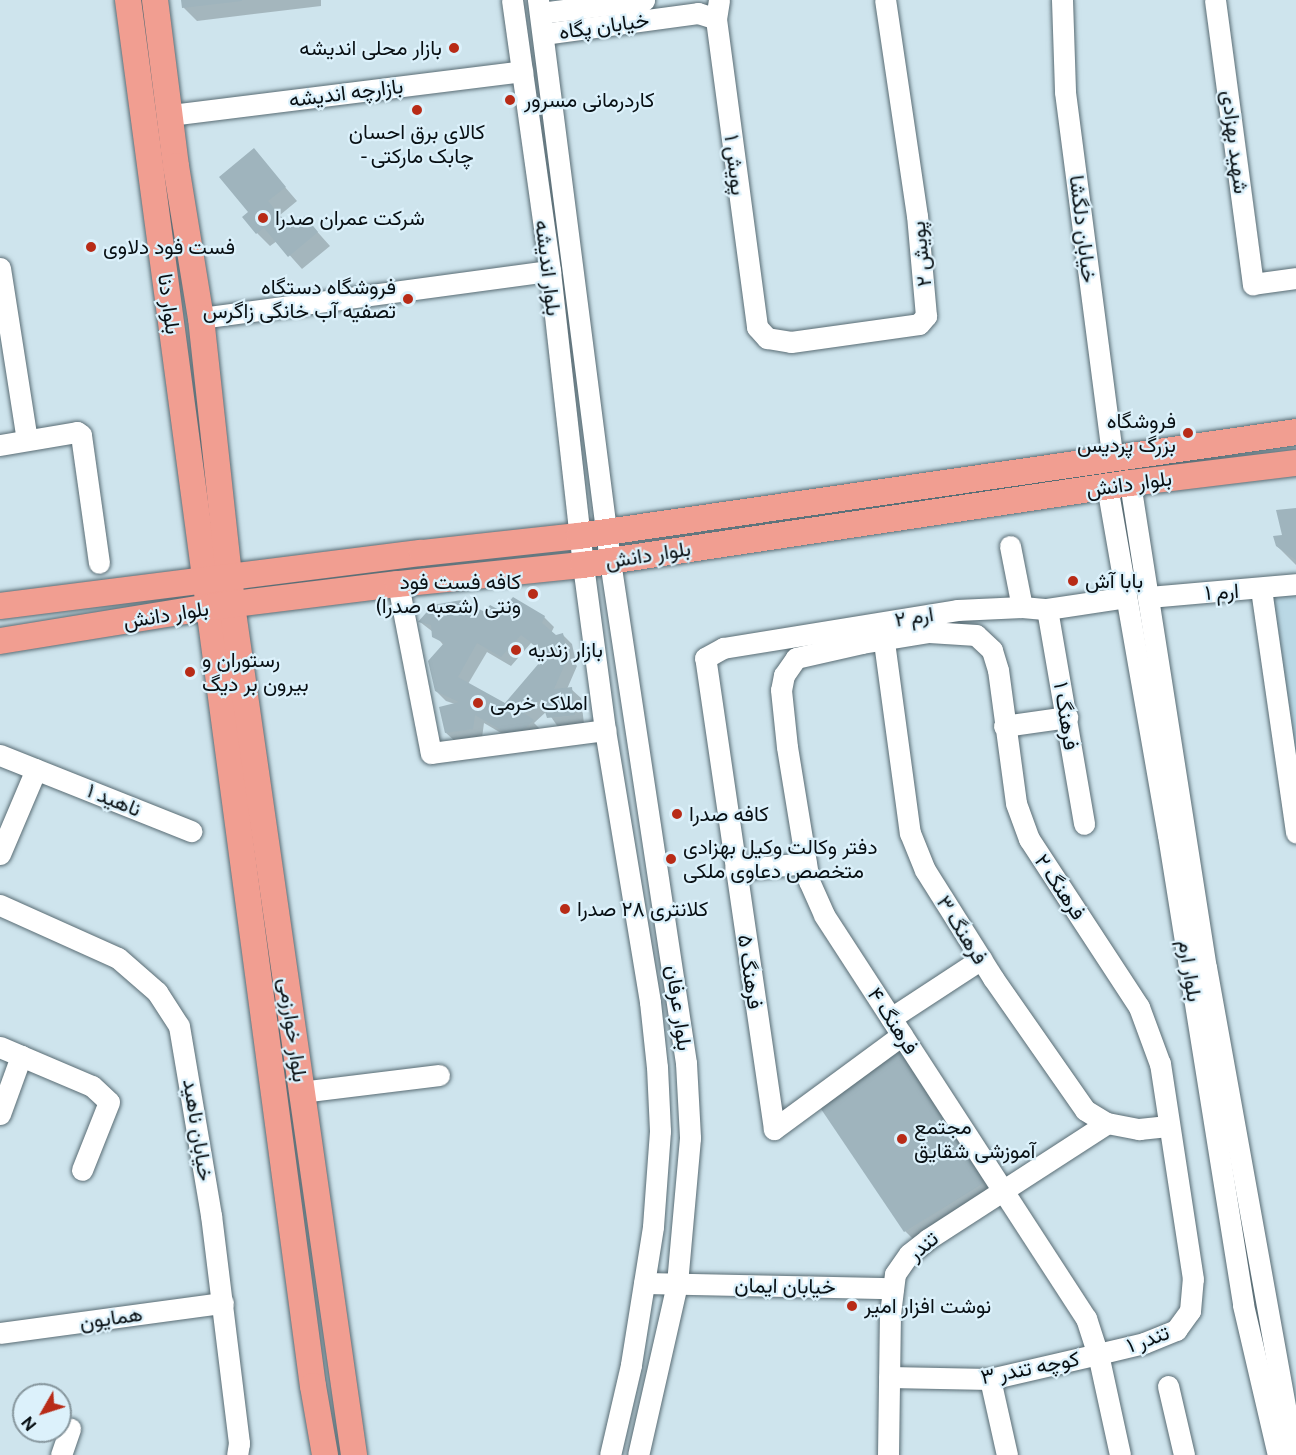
<!DOCTYPE html>
<html>
<head>
<meta charset="utf-8">
<style>
  body { margin:0 }
  #map { position:relative; width:1296px; height:1455px; overflow:hidden; background:#cee4ed; font-family:"Public Sans",Vazirmatn,sans-serif }
  div>[style] { position:absolute }
  [style*='--x'] { left:calc(var(--x)*1px); top:calc(var(--y)*1px); width:calc(var(--w)*1px); rotate:calc(var(--a)*1deg) }
  .built>* { inset:0; background:#bad8e5 }
  .shadow>* { inset:0; background:#0003 }
  .building>* { inset:0; background:#9fb4bd }
  .roads { filter:drop-shadow(0 0 2px #596c74) drop-shadow(0 0 2px #596c74) }
  .minor>* { height:21px; margin:-10.5px; padding:0 10.5px; transform-origin:10.5px; border-radius:10.5px; background:#fff }
  .major>* { height:26px; margin:-13px; padding:0 13px; transform-origin:13px; border-radius:13px; background:#f19e91 }
  .dots>* { width:16px; height:16px; translate:-50% -50%; box-sizing:border-box; border:3px solid #dcf1fb; border-radius:50% }
  span { translate:-50% -50%; white-space:nowrap; text-align:center; line-height:1.15; -webkit-text-stroke:4.5px #dcf1fb; paint-order:stroke }
  .street-label { font-size:21px; color:#080f13 }
  .poi-label { font-size:21px; color:#080f13 }
  .right { translate:-100% -50%; text-align:right }
  .left { translate:0 -50%; text-align:left }
  .north { position:absolute; left:12px; top:1383px; width:60px; height:60px; box-sizing:border-box; background:#dcf1fb; border:2px solid #87979e; border-radius:50%; rotate:231deg; font-size:16px; font-weight:700; line-height:24px; text-align:center; color:#080f13 }
  .north::after { content:''; display:block; margin:auto; width:21px; height:27px; background:#b82b17; clip-path:polygon(50% 0,100% 100%,50% 72%,0 100%) }
</style>
</head>
<body>
<div id="map">
  <div class="built">
    <i style="clip-path:polygon(1296px 595px,1296px 800px,1267px 598px)"></i>
  </div>
  <div class="shadow">
    <i style="clip-path:polygon(183px 0,321px 0,321px 6px,197px 21px,184px 8px)"></i>
    <i style="clip-path:polygon(254px 151px,297px 201px,280px 215px,291px 229px,305px 218px,330px 246px,302px 269px,277px 241px,270px 246px,257px 233px,250px 212px)"></i>
    <i style="clip-path:polygon(1296px 510px,1296px 565px,1277px 546px)"></i>
    <i style="clip-path:polygon(evenodd,466px 601px,485px 614px,502px 613px,544px 617px,554px 627px,551px 633px,556px 636px,563px 635px,572px 644px,575px 658px,571px 659px,577px 666px,567px 689px,571px 689px,581px 698px,584px 724px,558px 727px,547px 711px,534px 723px,542px 731px,525px 747px,484px 723px,482px 738px,456px 742px,446px 733px,455px 704px,446px 701px,436px 691px,444px 646px,433px 632px,420px 622px,466px 601px,531px 643px,542px 652px,541px 656px,546px 662px,505px 704px,468px 684px,487px 652px,511px 666px,531px 643px)"></i>
    <i style="clip-path:polygon(919px 1067px,994px 1197px,918px 1244px,905px 1231px)"></i>
  </div>
  <div class="building">
    <i style="clip-path:polygon(181px 0,242px 0,242px 1px,182px 8px)"></i>
    <i style="clip-path:polygon(254px 148px,286px 187px,268px 201px,290px 228px,305px 216px,318px 232px,288px 257px,264px 228px,256px 234px,242px 217px,248px 212px,219px 177px)"></i>
    <i style="clip-path:polygon(1296px 508px,1296px 560px,1276px 546px,1273px 536px,1282px 535px,1276px 510px)"></i>
    <i style="clip-path:polygon(513px 597px,545px 616px,542px 623px,556px 635px,563px 633px,566px 648px,539px 657px,541px 650px,521px 635px,501px 657px,477px 643px,458px 677px,505px 703px,540px 662px,569px 655px,554px 689px,572px 687px,575px 715px,547px 718px,541px 699px,524px 713px,534px 720px,515px 738px,475px 715px,473px 729px,445px 733px,439px 707px,459px 702px,435px 691px,428px 661px,444px 643px,432px 637px,431px 625px,418px 622px,433px 605px,467px 599px,467px 603px,485px 612px,490px 605px,501px 611px)"></i>
    <i style="clip-path:polygon(898px 1049px,906px 1052px,984px 1172px,982px 1184px,904px 1232px,819px 1106px)"></i>
  </div>
  <div class="roads">
    <div class="minor">
      <i style="--x:512;--y:0;--w:274;--a:82"></i>
      <i style="--x:550;--y:271;--w:296;--a:83.6"></i>
      <i style="--x:583;--y:565;--w:166;--a:82.4"></i>
      <i style="--x:605;--y:730;--w:276;--a:80.6"></i>
      <i style="--x:650;--y:1002;--w:65;--a:83.9"></i>
      <i style="--x:657;--y:1067;--w:64;--a:87.3"></i>
      <i style="--x:660;--y:1131;--w:96;--a:94.2"></i>
      <i style="--x:653;--y:1227;--w:140;--a:99.1"></i>
      <i style="--x:631;--y:1365;--w:92;--a:103.1"></i>
      <i style="--x:538;--y:0;--w:566;--a:82.69"></i>
      <i style="--x:610;--y:561;--w:508;--a:81.39"></i>
      <i style="--x:686;--y:1063;--w:75;--a:86.9"></i>
      <i style="--x:690;--y:1138;--w:147;--a:95.1"></i>
      <i style="--x:677;--y:1284;--w:175;--a:102.8"></i>
      <i style="--x:719;--y:0;--w:19;--a:99"></i>
      <i style="--x:716;--y:19;--w:311;--a:82.4"></i>
      <i style="--x:757;--y:327;--w:15;--a:48"></i>
      <i style="--x:767;--y:338;--w:24;--a:9"></i>
      <i style="--x:791;--y:342;--w:129;--a:-8"></i>
      <i style="--x:919;--y:324;--w:11;--a:-49"></i>
      <i style="--x:926;--y:316;--w:100;--a:-95.1"></i>
      <i style="--x:917;--y:216;--w:218;--a:-98.4"></i>
      <i style="--x:1062;--y:0;--w:92;--a:88.1"></i>
      <i style="--x:1065;--y:92;--w:367;--a:82.6"></i>
      <i style="--x:1215;--y:0;--w:287;--a:82.4"></i>
      <i style="--x:1253;--y:284;--w:43;--a:-7.9"></i>
      <i style="--x:540;--y:13;--w:105;--a:-7.1"></i>
      <i style="--x:543;--y:34;--w:156;--a:-7.7"></i>
      <i style="--x:698;--y:13;--w:19;--a:18"></i>
      <i style="--x:170;--y:115;--w:355;--a:-7.1"></i>
      <i style="--x:0;--y:268;--w:174;--a:81.1"></i>
      <i style="--x:201;--y:318;--w:352;--a:-7.7"></i>
      <i style="--x:0;--y:445;--w:78;--a:-9.6"></i>
      <i style="--x:77;--y:432;--w:5;--a:37"></i>
      <i style="--x:81;--y:435;--w:129;--a:82"></i>
      <i style="--x:1130;--y:483;--w:490;--a:81.1"></i>
      <i style="--x:1206;--y:967;--w:451;--a:79.8"></i>
      <i style="--x:1286;--y:1411;--w:38;--a:75"></i>
      <i style="--x:1107;--y:486;--w:354;--a:80.1"></i>
      <i style="--x:1168;--y:835;--w:476;--a:80.9"></i>
      <i style="--x:1243;--y:1305;--w:154;--a:76.9"></i>
      <i style="--x:1010;--y:546;--w:62;--a:78.9"></i>
      <i style="--x:398;--y:584;--w:172;--a:79"></i>
      <i style="--x:431;--y:753;--w:176;--a:-7.5"></i>
      <i style="--x:1261;--y:589;--w:246;--a:81.8"></i>
      <i style="--x:1148;--y:597;--w:149;--a:-5"></i>
      <i style="--x:1047;--y:609;--w:218;--a:80.2"></i>
      <i style="--x:882;--y:627;--w:208;--a:82.3"></i>
      <i style="--x:910;--y:833;--w:40;--a:68"></i>
      <i style="--x:925;--y:870;--w:128;--a:57.8"></i>
      <i style="--x:993;--y:978;--w:161;--a:55.1"></i>
      <i style="--x:1085;--y:1110;--w:26;--a:31"></i>
      <i style="--x:1107;--y:1123;--w:33;--a:11"></i>
      <i style="--x:1139;--y:1129;--w:29;--a:-6"></i>
      <i style="--x:1004;--y:726;--w:64;--a:-8.1"></i>
      <i style="--x:0;--y:755;--w:206;--a:21.7"></i>
      <i style="--x:0;--y:854;--w:92;--a:-67"></i>
      <i style="--x:735;--y:870;--w:71;--a:-5.6"></i>
      <i style="--x:0;--y:905;--w:129;--a:24.2"></i>
      <i style="--x:118;--y:958;--w:52;--a:41.1"></i>
      <i style="--x:157;--y:992;--w:40;--a:57.1"></i>
      <i style="--x:179;--y:1026;--w:192;--a:80.4"></i>
      <i style="--x:211;--y:1215;--w:230;--a:83"></i>
      <i style="--x:239;--y:1443;--w:12;--a:99"></i>
      <i style="--x:891;--y:1018;--w:108;--a:-33.2"></i>
      <i style="--x:902;--y:1035;--w:159;--a:143.7"></i>
      <i style="--x:774;--y:1129;--w:476;--a:-98.3"></i>
      <i style="--x:705;--y:658;--w:21;--a:-29"></i>
      <i style="--x:723;--y:648;--w:237;--a:-9.2"></i>
      <i style="--x:957;--y:610;--w:65;--a:-2.6"></i>
      <i style="--x:1022;--y:607;--w:25;--a:5"></i>
      <i style="--x:1047;--y:609;--w:80;--a:-8.6"></i>
      <i style="--x:0;--y:1047;--w:100;--a:23"></i>
      <i style="--x:92;--y:1086;--w:23;--a:43"></i>
      <i style="--x:109;--y:1102;--w:73;--a:111.7"></i>
      <i style="--x:301;--y:1092;--w:139;--a:-7"></i>
      <i style="--x:0;--y:1114;--w:62;--a:-70.1"></i>
      <i style="--x:644;--y:1283;--w:249;--a:1.2"></i>
      <i style="--x:0;--y:1333;--w:225;--a:-7.7"></i>
      <i style="--x:889;--y:1377;--w:101;--a:1.1"></i>
      <i style="--x:990;--y:1379;--w:111;--a:-13"></i>
      <i style="--x:1098;--y:1354;--w:47;--a:-13.4"></i>
      <i style="--x:1144;--y:1343;--w:35;--a:-22"></i>
      <i style="--x:1176;--y:1330;--w:24;--a:-54"></i>
      <i style="--x:1190;--y:1311;--w:32;--a:-85"></i>
      <i style="--x:1193;--y:1279;--w:218;--a:-98.7"></i>
      <i style="--x:1160;--y:1064;--w:61;--a:-110.2"></i>
      <i style="--x:1139;--y:1007;--w:201;--a:-123.2"></i>
      <i style="--x:1029;--y:839;--w:38;--a:-110"></i>
      <i style="--x:1016;--y:803;--w:134;--a:-97.7"></i>
      <i style="--x:998;--y:670;--w:21;--a:-107"></i>
      <i style="--x:992;--y:650;--w:22;--a:-137"></i>
      <i style="--x:976;--y:635;--w:47;--a:-176.3"></i>
      <i style="--x:929;--y:632;--w:68;--a:170.7"></i>
      <i style="--x:862;--y:643;--w:68;--a:167.2"></i>
      <i style="--x:796;--y:658;--w:21;--a:125"></i>
      <i style="--x:784;--y:675;--w:15;--a:101"></i>
      <i style="--x:781;--y:690;--w:57;--a:84"></i>
      <i style="--x:787;--y:747;--w:136;--a:80.7"></i>
      <i style="--x:809;--y:881;--w:37;--a:66"></i>
      <i style="--x:824;--y:915;--w:481;--a:57"></i>
      <i style="--x:1086;--y:1318;--w:38;--a:72"></i>
      <i style="--x:1098;--y:1354;--w:103;--a:77.7"></i>
      <i style="--x:990;--y:1379;--w:78;--a:77.4"></i>
      <i style="--x:1168;--y:1386;--w:71;--a:76.9"></i>
      <i style="--x:61;--y:1455;--w:28;--a:-71"></i>
      <i style="--x:888;--y:1455;--w:141;--a:-89.2"></i>
      <i style="--x:890;--y:1314;--w:40;--a:-82.9"></i>
      <i style="--x:895;--y:1274;--w:24;--a:-55"></i>
      <i style="--x:909;--y:1254;--w:24;--a:-38"></i>
      <i style="--x:928;--y:1239;--w:213;--a:-32.9"></i>
    </div>
    <div class="major">
      <i style="--x:128;--y:0;--w:1398;--a:82.4"></i>
      <i style="--x:313;--y:1386;--w:70;--a:80.1"></i>
      <i style="--x:155;--y:0;--w:167;--a:82.8"></i>
      <i style="--x:176;--y:166;--w:154;--a:80.7"></i>
      <i style="--x:201;--y:318;--w:289;--a:83.8"></i>
      <i style="--x:232;--y:605;--w:859;--a:81.83"></i>
      <i style="--x:0;--y:606;--w:425;--a:-7.2"></i>
      <i style="--x:422;--y:553;--w:158;--a:-6.2"></i>
      <i style="--x:579;--y:536;--w:725;--a:-8.25"></i>
      <i style="--x:0;--y:641;--w:213;--a:-9.2"></i>
      <i style="--x:210;--y:607;--w:189;--a:-7"></i>
      <i style="--x:398;--y:584;--w:186;--a:-5.9"></i>
      <i style="--x:583;--y:565;--w:553;--a:-8.53"></i>
      <i style="--x:1130;--y:483;--w:167;--a:-6.9"></i>
    </div>
  </div>
  <div class="dots">
    <i style="left:454px;top:48px;background:#b82b17"></i>
    <i style="left:510px;top:100px;background:#b82b17"></i>
    <i style="left:417px;top:110px;background:#b82b17"></i>
    <i style="left:263px;top:218px;background:#b82b17"></i>
    <i style="left:91px;top:247px;background:#b82b17"></i>
    <i style="left:408px;top:299px;background:#b82b17"></i>
    <i style="left:1188px;top:433px;background:#b82b17"></i>
    <i style="left:1073px;top:581px;background:#b82b17"></i>
    <i style="left:533px;top:594px;background:#b82b17"></i>
    <i style="left:516px;top:650px;background:#b82b17"></i>
    <i style="left:190px;top:672px;background:#b82b17"></i>
    <i style="left:478px;top:703px;background:#b82b17"></i>
    <i style="left:677px;top:814px;background:#b82b17"></i>
    <i style="left:671px;top:859px;background:#b82b17"></i>
    <i style="left:565px;top:909px;background:#b82b17"></i>
    <i style="left:902px;top:1139px;background:#b82b17"></i>
    <i style="left:852px;top:1306px;background:#b82b17"></i>
  </div>
  <div class="street-label">
    <span style="left:604px;top:26px;rotate:-8deg">خیابان پگاه</span>
    <span style="left:346px;top:93px;rotate:-7deg">بازارچه اندیشه</span>
    <span style="left:1235px;top:142px;rotate:83deg">شهید بهزادی</span>
    <span style="left:735px;top:165px;rotate:83deg">پویش ۱</span>
    <span style="left:1083px;top:229px;rotate:83deg">خیابان دلگشا</span>
    <span style="left:921px;top:254px;rotate:-96deg">پویش ۲</span>
    <span style="left:548px;top:268px;rotate:83deg">بلوار اندیشه</span>
    <span style="left:169px;top:304px;rotate:82deg">بلوار دنا</span>
    <span style="left:1129px;top:484px;rotate:-8deg">بلوار دانش</span>
    <span style="left:648px;top:555px;rotate:-9deg">بلوار دانش</span>
    <span style="left:1222px;top:592px;rotate:-4deg">ارم ۱</span>
    <span style="left:166px;top:615px;rotate:-9deg">بلوار دانش</span>
    <span style="left:914px;top:617px;rotate:-9deg">ارم ۲</span>
    <span style="left:1066px;top:716px;rotate:81deg">فرهنگ ۱</span>
    <span style="left:114px;top:800px;rotate:22deg">ناهید ۱</span>
    <span style="left:1060px;top:887px;rotate:56deg">فرهنگ ۲</span>
    <span style="left:962px;top:930px;rotate:58deg">فرهنگ ۳</span>
    <span style="left:1190px;top:971px;rotate:81deg">بلوار ارم</span>
    <span style="left:750px;top:972px;rotate:82deg">فرهنگ ۵</span>
    <span style="left:679px;top:1008px;rotate:82deg">بلوار عرفان</span>
    <span style="left:893px;top:1021px;rotate:57deg">فرهنگ ۴</span>
    <span style="left:293px;top:1030px;rotate:82deg">بلوار خوارزمی</span>
    <span style="left:198px;top:1130px;rotate:81deg">خیابان ناهید</span>
    <span style="left:923px;top:1246px;rotate:-40deg">تندر</span>
    <span style="left:785px;top:1286px;rotate:1deg">خیابان ایمان</span>
    <span style="left:111px;top:1318px;rotate:-8deg">همایون</span>
    <span style="left:1148px;top:1339px;rotate:-20deg">تندر ۱</span>
    <span style="left:1030px;top:1368px;rotate:-11deg">کوچه تندر ۳</span>
  </div>
  <div class="poi-label">
    <span class="right" style="left:442px;top:48px">بازار محلی اندیشه</span>
    <span class="left" style="left:524px;top:100px">کاردرمانی مسرور</span>
    <span style="left:417px;top:144px">کالای برق احسان<br>- چابک مارکتی</span>
    <span class="left" style="left:275px;top:218px">شرکت عمران صدرا</span>
    <span class="left" style="left:103px;top:247px">فست فود دلاوی</span>
    <span class="right" style="left:396px;top:299px">فروشگاه دستگاه<br>تصفیه آب خانگی زاگرس</span>
    <span class="right" style="left:1176px;top:433px">فروشگاه<br>بزرگ پردیس</span>
    <span class="left" style="left:1085px;top:581px">بابا آش</span>
    <span class="right" style="left:521px;top:594px">کافه فست فود<br>ونتی (شعبه صدرا)</span>
    <span class="left" style="left:528px;top:650px">بازار زندیه</span>
    <span class="left" style="left:202px;top:672px">رستوران و<br>بیرون بر دیگ</span>
    <span class="left" style="left:490px;top:703px">املاک خرمی</span>
    <span class="left" style="left:689px;top:814px">کافه صدرا</span>
    <span class="left" style="left:683px;top:859px">دفتر وکالت وکیل بهزادی<br>متخصص دعاوی ملکی</span>
    <span class="left" style="left:577px;top:909px">کلانتری ۲۸ صدرا</span>
    <span class="left" style="left:914px;top:1139px">مجتمع<br>آموزشی شقایق</span>
    <span class="left" style="left:864px;top:1306px">نوشت افزار امیر</span>
  </div>
  <div class="north">N</div>
</div>
</body>
</html>
